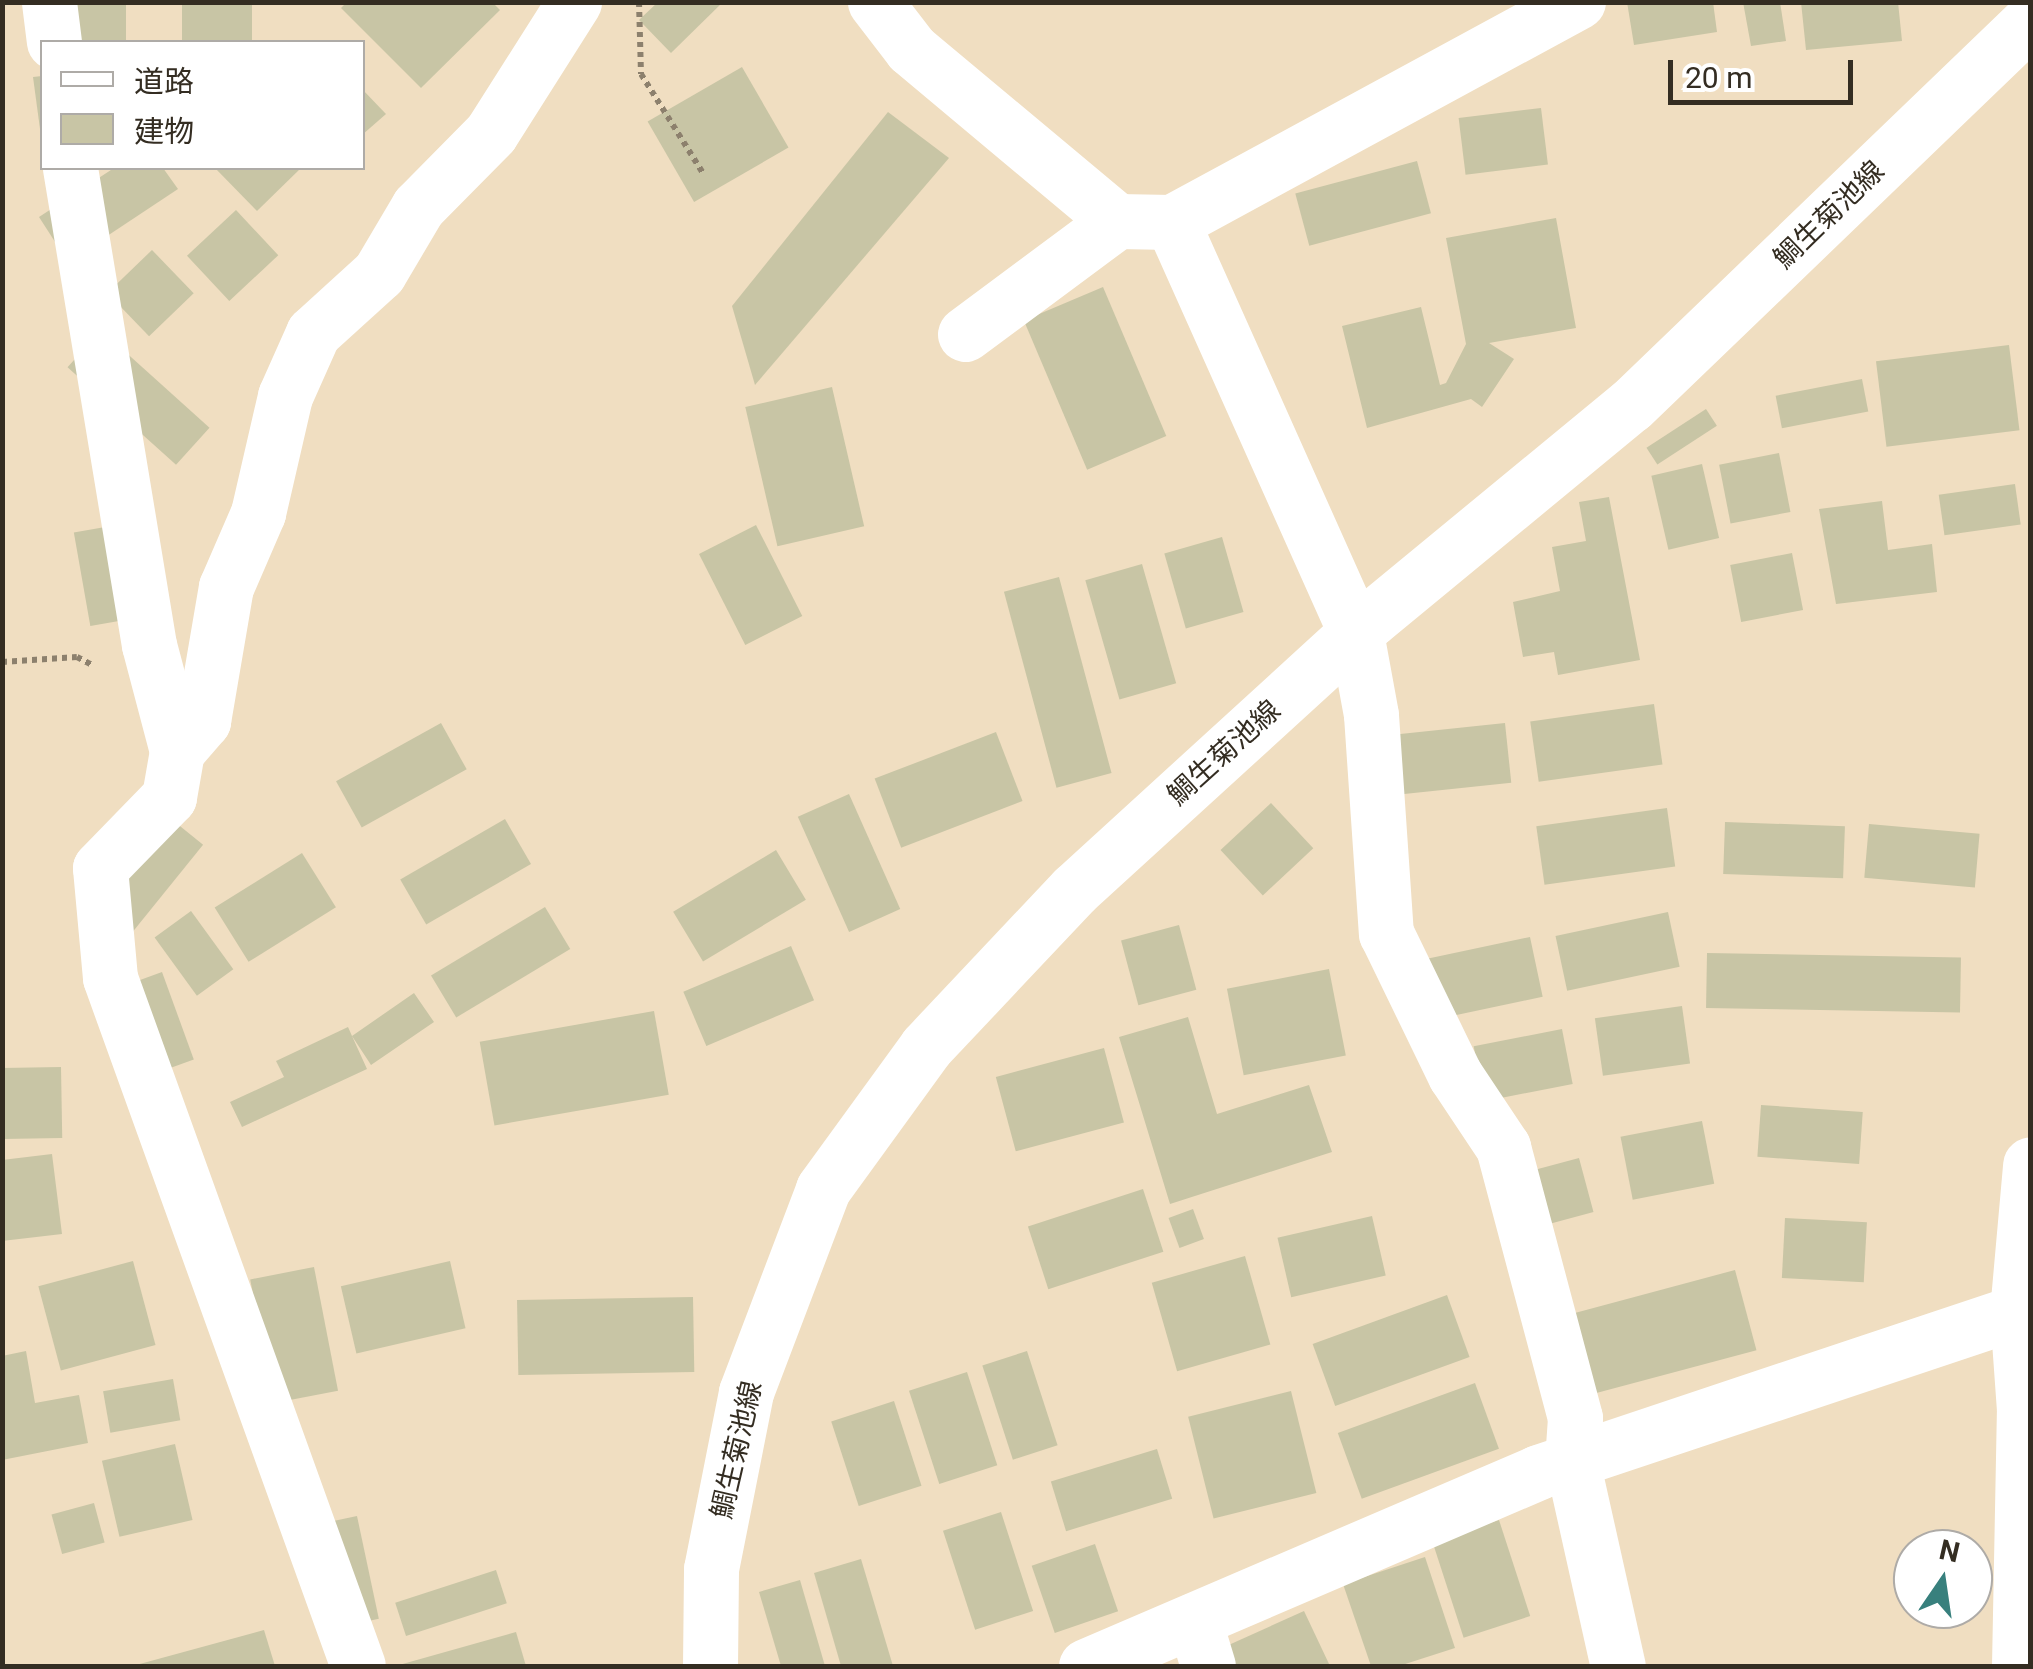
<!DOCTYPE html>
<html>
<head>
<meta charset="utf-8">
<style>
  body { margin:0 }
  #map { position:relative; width:2033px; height:1669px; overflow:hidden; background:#f0dec1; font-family:Roboto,"Noto Sans JP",sans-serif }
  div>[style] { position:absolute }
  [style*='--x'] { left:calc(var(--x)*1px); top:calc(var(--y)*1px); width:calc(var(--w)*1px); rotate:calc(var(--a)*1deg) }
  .building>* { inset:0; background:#c8c5a5; transform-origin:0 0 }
  .path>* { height:6px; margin-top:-3px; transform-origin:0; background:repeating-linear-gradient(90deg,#8c806d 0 5px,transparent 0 10px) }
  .street>* { height:55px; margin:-27.5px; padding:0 27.5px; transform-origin:27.5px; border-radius:27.5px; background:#fff }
  .secondary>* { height:55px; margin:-27.5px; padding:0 27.5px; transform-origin:27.5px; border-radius:27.5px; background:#fff }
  span { translate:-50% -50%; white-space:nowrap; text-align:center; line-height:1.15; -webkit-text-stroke:9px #fff; paint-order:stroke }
  .street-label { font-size:28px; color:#342d22 }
  .frame { position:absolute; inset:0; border:5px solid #342d22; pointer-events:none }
  .legend { position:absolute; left:40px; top:40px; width:325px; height:130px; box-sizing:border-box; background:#fff; border:2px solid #aeaba7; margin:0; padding:12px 18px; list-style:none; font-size:30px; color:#342d22 }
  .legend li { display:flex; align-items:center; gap:20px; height:50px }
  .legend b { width:50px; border:2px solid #aeaba7 }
  .north { position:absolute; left:1893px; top:1529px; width:100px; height:100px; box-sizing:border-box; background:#fff; border:2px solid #aeaba7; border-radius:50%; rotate:13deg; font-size:28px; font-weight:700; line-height:40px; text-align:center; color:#342d22 }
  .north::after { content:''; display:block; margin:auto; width:35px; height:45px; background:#38807d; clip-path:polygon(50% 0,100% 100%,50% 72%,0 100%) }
  .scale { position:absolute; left:1668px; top:60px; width:185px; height:45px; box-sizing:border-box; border:5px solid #342d22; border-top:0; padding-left:12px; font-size:30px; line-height:35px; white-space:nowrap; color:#342d22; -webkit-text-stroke:8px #fff; paint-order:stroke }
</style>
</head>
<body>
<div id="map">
  <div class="building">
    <i style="left:57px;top:2px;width:69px;height:40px"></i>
    <i style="left:182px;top:2px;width:70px;height:40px"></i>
    <i style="clip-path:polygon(347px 2px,492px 2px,500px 10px,421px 88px,341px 8px)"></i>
    <i style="clip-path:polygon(658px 2px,723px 2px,671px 53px,639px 20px)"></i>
    <i style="clip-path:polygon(1627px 2px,1713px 2px,1717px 32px,1634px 45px)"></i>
    <i style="clip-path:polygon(1743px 2px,1780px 2px,1786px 41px,1751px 46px)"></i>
    <i style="clip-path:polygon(1801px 2px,1898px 2px,1902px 41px,1806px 50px)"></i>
    <i style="left:742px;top:67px;width:93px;height:109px;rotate:60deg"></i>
    <i style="clip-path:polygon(42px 76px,42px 129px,40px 129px,33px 77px)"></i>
    <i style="clip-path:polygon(362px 89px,386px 114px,362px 135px)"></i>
    <i style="left:1541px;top:108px;width:57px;height:83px;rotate:83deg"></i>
    <i style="clip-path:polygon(888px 112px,949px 158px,755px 385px,732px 306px)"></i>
    <i style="left:1417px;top:161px;width:54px;height:126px;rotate:75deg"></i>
    <i style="clip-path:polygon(114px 168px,163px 168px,178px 189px,68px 262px,39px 217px)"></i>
    <i style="clip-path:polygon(215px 168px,301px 168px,257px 211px)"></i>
    <i style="left:236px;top:210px;width:62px;height:67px;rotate:47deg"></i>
    <i style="clip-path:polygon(1556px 218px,1576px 328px,1489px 343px,1514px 359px,1482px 407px,1471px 399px,1367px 428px,1342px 326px,1421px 307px,1440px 385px,1446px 383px,1466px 344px,1446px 238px)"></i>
    <i style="left:152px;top:250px;width:60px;height:62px;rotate:46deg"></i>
    <i style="left:1103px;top:287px;width:162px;height:86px;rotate:67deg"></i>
    <i style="left:101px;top:330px;width:146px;height:50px;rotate:42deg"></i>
    <i style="left:2009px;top:345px;width:86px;height:134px;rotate:83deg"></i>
    <i style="left:1862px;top:379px;width:33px;height:88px;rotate:79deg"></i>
    <i style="left:832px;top:387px;width:143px;height:89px;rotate:77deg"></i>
    <i style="left:1706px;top:409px;width:20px;height:71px;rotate:57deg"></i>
    <i style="left:1779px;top:453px;width:60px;height:61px;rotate:79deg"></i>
    <i style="left:1702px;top:464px;width:76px;height:52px;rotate:77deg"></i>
    <i style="left:2015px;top:484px;width:41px;height:77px;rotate:82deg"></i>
    <i style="clip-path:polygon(1609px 497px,1640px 660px,1558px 675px,1554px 652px,1523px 657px,1513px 602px,1560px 591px,1552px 547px,1586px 541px,1579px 502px)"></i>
    <i style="clip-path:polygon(1882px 501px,1888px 550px,1932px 544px,1937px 592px,1836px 604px,1819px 509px)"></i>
    <i style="left:128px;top:523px;width:95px;height:55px;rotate:80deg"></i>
    <i style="left:756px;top:525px;width:102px;height:64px;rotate:63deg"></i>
    <i style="left:1222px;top:537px;width:78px;height:60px;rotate:74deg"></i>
    <i style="left:1792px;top:553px;width:58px;height:63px;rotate:79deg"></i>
    <i style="left:1142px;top:564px;width:124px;height:59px;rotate:74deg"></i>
    <i style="left:1059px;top:577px;width:203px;height:57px;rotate:75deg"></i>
    <i style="left:1654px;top:704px;width:61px;height:125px;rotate:82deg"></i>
    <i style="left:441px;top:723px;width:53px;height:120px;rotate:61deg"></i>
    <i style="left:1505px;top:723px;width:60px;height:122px;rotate:84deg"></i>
    <i style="left:996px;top:732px;width:74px;height:130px;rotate:69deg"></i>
    <i style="left:849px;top:794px;width:126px;height:56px;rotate:66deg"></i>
    <i style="left:1271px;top:803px;width:62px;height:69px;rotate:47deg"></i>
    <i style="left:1667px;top:808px;width:59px;height:132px;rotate:82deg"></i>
    <i style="left:165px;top:814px;width:49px;height:122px;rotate:39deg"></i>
    <i style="left:505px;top:819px;width:52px;height:121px;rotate:60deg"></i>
    <i style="left:1725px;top:822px;width:120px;height:52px;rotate:2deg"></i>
    <i style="left:1869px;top:824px;width:111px;height:54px;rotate:5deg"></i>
    <i style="left:776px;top:850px;width:58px;height:120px;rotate:59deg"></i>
    <i style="left:302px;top:853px;width:64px;height:103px;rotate:58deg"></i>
    <i style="left:545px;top:907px;width:49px;height:133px;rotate:59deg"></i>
    <i style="left:191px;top:911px;width:72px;height:45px;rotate:54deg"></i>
    <i style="left:1668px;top:912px;width:56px;height:115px;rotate:78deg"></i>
    <i style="left:1179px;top:925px;width:67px;height:60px;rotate:75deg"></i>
    <i style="left:1530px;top:937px;width:61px;height:122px;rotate:78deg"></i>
    <i style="left:791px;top:946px;width:59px;height:117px;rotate:67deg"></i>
    <i style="left:1707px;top:953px;width:254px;height:55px;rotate:1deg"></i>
    <i style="left:1329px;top:969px;width:88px;height:104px;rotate:79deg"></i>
    <i style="left:162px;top:972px;width:93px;height:73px;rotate:70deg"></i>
    <i style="clip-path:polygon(414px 993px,434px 1022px,371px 1065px,352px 1036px,367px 1069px,242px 1127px,230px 1102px,284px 1077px,276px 1061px,348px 1027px,352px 1036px)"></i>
    <i style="left:1682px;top:1006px;width:58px;height:88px;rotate:82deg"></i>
    <i style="left:654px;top:1011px;width:85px;height:177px;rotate:80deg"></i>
    <i style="clip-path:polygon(1188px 1017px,1217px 1114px,1309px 1085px,1332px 1152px,1170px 1204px,1119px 1037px)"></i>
    <i style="left:1562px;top:1029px;width:56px;height:90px;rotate:79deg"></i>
    <i style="left:1104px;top:1048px;width:77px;height:112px;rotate:75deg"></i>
    <i style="left:61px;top:1067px;width:71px;height:59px;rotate:89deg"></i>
    <i style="left:1761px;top:1105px;width:102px;height:52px;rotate:4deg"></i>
    <i style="left:1702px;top:1121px;width:64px;height:83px;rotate:79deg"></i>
    <i style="clip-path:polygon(52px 1154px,62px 1234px,2px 1241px,2px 1160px)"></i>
    <i style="left:1579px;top:1158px;width:56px;height:77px;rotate:75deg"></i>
    <i style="left:1143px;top:1189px;width:66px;height:121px;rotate:72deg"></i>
    <i style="left:1193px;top:1209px;width:32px;height:26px;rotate:70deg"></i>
    <i style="left:1372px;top:1216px;width:61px;height:97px;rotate:77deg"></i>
    <i style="left:1785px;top:1218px;width:82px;height:60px;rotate:3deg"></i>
    <i style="left:1245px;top:1256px;width:92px;height:97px;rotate:74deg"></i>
    <i style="left:133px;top:1261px;width:87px;height:98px;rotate:75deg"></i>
    <i style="left:450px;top:1261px;width:69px;height:112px;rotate:77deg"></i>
    <i style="left:314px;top:1267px;width:126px;height:65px;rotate:79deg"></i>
    <i style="left:1735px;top:1270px;width:83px;height:188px;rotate:75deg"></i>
    <i style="left:1447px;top:1295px;width:66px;height:143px;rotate:70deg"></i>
    <i style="left:693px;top:1297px;width:75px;height:176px;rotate:89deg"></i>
    <i style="clip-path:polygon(26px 1351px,35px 1403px,79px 1395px,88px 1443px,2px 1460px,2px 1356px)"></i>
    <i style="left:1027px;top:1351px;width:99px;height:47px;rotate:72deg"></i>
    <i style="left:967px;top:1372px;width:98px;height:61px;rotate:72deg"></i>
    <i style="left:173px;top:1379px;width:42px;height:71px;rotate:80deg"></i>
    <i style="left:1475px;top:1383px;width:70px;height:146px;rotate:70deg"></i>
    <i style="left:1291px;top:1391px;width:105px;height:106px;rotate:76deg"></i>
    <i style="left:894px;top:1401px;width:89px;height:66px;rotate:72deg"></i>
    <i style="left:175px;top:1444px;width:78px;height:75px;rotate:77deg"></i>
    <i style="left:1157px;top:1449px;width:52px;height:111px;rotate:73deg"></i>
    <i style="left:94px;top:1503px;width:41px;height:44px;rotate:75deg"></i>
    <i style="left:1001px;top:1512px;width:104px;height:61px;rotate:72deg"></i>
    <i style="left:357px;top:1516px;width:105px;height:54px;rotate:78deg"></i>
    <i style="left:1499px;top:1520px;width:101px;height:70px;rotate:72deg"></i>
    <i style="left:1095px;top:1544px;width:71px;height:67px;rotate:71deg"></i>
    <i style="clip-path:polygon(1425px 1557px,1455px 1648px,1399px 1666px,1371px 1666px,1343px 1584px)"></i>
    <i style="clip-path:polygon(861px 1559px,893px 1666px,841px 1666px,814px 1573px)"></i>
    <i style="left:496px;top:1570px;width:35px;height:106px;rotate:72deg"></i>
    <i style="clip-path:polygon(800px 1580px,825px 1666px,781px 1666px,759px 1592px)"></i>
    <i style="clip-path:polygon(1304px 1611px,1330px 1666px,1196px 1666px,1193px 1661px)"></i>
    <i style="clip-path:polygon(264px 1630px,275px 1666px,136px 1666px,136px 1665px)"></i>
    <i style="clip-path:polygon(516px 1632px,526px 1666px,399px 1666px,399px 1665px)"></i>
  </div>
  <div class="path">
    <i style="--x:639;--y:2;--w:72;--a:88.4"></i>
    <i style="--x:641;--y:74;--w:119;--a:58"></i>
    <i style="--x:2;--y:662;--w:75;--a:-3.8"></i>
    <i style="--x:77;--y:657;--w:19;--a:28"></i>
  </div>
  <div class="street">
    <i style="--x:49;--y:2;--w:40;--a:82.9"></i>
    <i style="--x:875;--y:2;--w:59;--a:52.5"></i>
    <i style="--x:911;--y:49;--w:268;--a:39.9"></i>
    <i style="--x:1117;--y:221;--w:55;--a:1"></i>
    <i style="--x:1172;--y:222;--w:462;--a:-28.5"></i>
    <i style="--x:70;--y:168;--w:483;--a:80.6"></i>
    <i style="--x:149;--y:645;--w:110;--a:75.2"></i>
    <i style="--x:177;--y:751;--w:47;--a:99.9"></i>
    <i style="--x:169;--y:797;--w:99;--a:134.2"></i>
    <i style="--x:100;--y:868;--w:110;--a:84.8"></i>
    <i style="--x:110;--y:978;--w:731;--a:70.18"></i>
    <i style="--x:1172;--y:222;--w:450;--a:65.9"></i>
    <i style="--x:1356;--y:633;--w:83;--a:79.6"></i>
    <i style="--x:1371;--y:715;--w:219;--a:86.1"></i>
    <i style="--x:1386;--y:933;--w:158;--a:64.1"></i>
    <i style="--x:1455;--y:1075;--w:87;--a:56.3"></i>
    <i style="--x:1503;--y:1147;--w:280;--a:75.1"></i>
    <i style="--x:1575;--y:1418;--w:43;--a:94"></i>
    <i style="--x:1572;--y:1461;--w:210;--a:77.4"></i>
    <i style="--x:965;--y:334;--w:189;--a:-36.6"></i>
    <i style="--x:177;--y:751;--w:40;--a:-49"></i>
    <i style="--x:203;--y:721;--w:136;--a:-80.3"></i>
    <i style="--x:226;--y:587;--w:81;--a:-66.6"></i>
    <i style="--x:258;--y:513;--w:120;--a:-77"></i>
    <i style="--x:285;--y:396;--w:69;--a:-66"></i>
    <i style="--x:313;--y:333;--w:89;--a:-42.3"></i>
    <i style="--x:379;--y:273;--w:77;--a:-59.4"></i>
    <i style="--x:418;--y:207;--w:104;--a:-45.4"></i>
    <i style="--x:491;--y:133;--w:155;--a:-57.6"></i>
    <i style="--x:1194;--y:1620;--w:48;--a:73.1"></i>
    <i style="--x:1086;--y:1666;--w:492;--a:-23.2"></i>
    <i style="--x:1538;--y:1472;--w:505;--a:-18.47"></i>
    <i style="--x:2019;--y:1666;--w:256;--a:-88.9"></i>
    <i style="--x:2024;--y:1410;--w:98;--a:-94.1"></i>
    <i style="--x:2017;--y:1312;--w:148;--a:-84.9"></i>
  </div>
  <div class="secondary">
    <i style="--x:710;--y:1666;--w:97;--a:-89.4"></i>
    <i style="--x:711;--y:1569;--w:180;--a:-78.8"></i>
    <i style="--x:746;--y:1392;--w:217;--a:-69.2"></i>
    <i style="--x:823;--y:1189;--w:175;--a:-54"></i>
    <i style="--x:926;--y:1047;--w:216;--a:-46.7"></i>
    <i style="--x:1074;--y:890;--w:402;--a:-42.4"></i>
    <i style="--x:1371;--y:619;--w:337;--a:-39.5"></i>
    <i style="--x:1631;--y:405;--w:554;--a:-43.9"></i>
  </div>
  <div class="street-label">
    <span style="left:1829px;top:215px;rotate:-44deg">鯛生菊池線</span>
    <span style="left:1224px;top:753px;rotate:-42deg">鯛生菊池線</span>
    <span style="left:737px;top:1450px;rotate:-77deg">鯛生菊池線</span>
  </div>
  <div class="frame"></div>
  <ul class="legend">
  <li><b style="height:12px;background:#fff"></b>道路</li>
  <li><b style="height:28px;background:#c8c5a5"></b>建物</li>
  </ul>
  <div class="north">N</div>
  <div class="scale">20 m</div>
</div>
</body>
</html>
